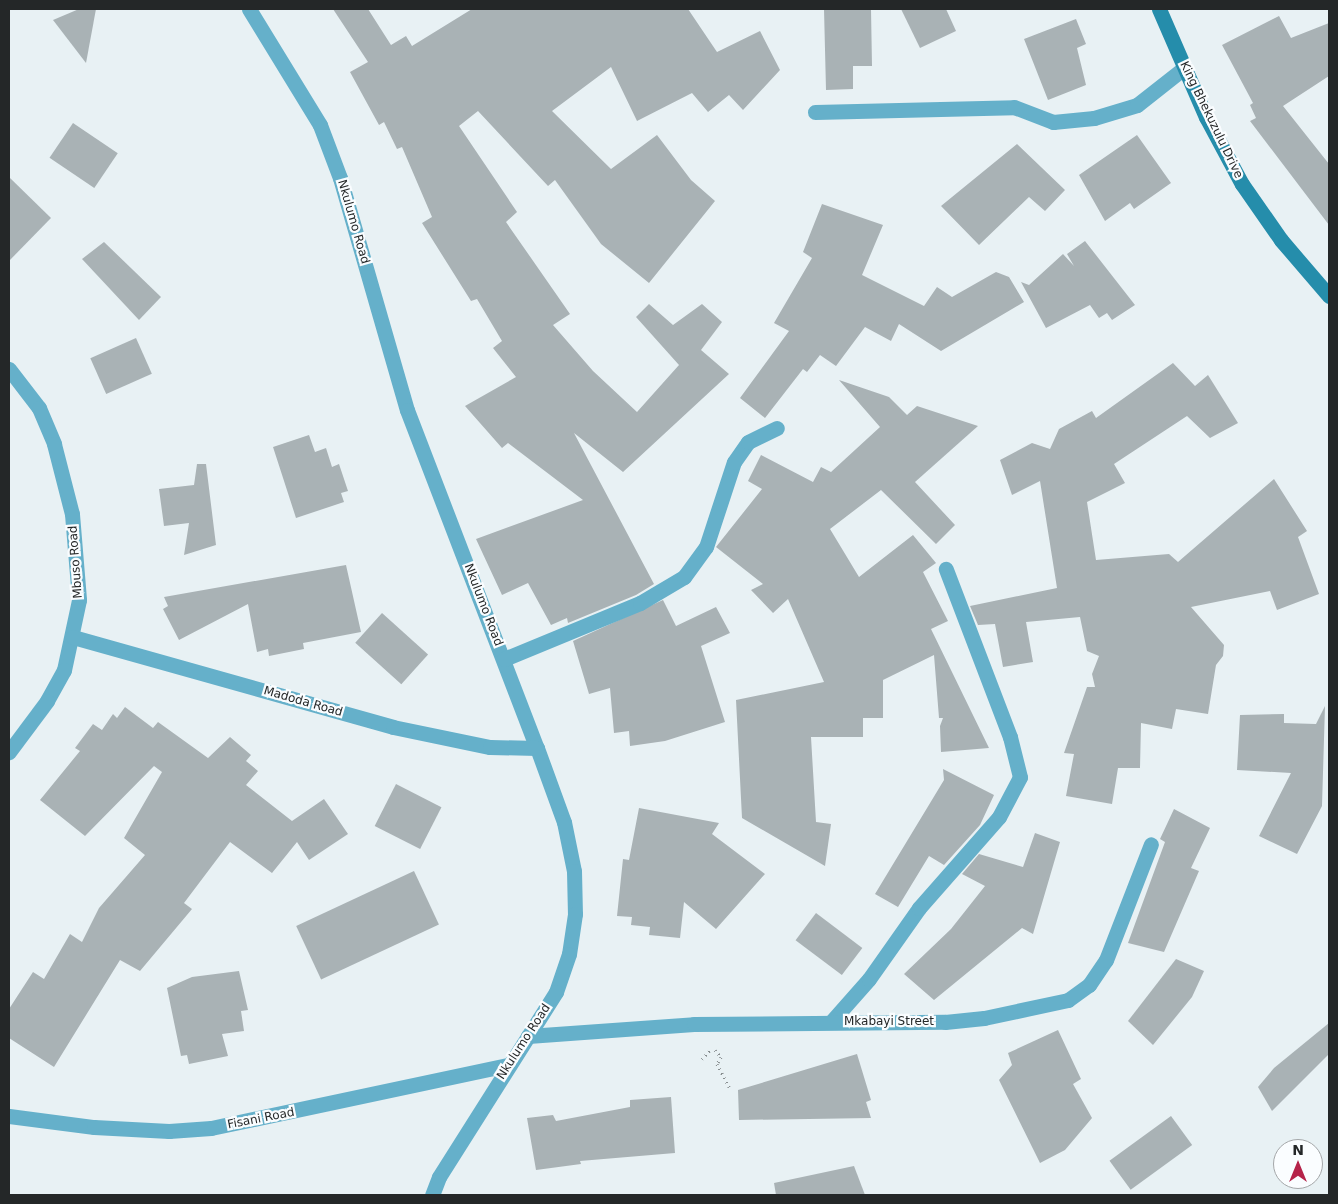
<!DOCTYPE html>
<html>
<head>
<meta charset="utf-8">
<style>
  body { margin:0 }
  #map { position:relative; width:1338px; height:1204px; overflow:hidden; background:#e8f1f4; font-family:"DejaVu Sans",sans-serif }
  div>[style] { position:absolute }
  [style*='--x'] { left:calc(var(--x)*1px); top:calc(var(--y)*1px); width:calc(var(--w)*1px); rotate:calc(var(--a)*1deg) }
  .building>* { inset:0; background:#a9b2b5; transform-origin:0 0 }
  .path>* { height:3px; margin-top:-1.5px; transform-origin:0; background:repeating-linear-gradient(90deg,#878d8f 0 1px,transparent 0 5px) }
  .street>* { height:15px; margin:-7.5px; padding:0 7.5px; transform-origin:7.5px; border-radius:7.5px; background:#65b0ca }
  .secondary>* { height:15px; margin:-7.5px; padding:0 7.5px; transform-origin:7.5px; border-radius:7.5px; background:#258dab }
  span { translate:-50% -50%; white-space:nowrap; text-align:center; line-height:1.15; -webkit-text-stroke:4.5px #fafdff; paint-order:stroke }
  .street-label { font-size:12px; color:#242728 }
  .frame { position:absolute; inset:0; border:10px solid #242728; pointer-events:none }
  .north { position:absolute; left:1273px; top:1139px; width:50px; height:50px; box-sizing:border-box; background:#fafdff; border:1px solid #a4a7a9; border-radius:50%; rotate:0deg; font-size:14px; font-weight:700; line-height:20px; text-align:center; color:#242728 }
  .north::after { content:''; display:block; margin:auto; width:18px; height:22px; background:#b5234a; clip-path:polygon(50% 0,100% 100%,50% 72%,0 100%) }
</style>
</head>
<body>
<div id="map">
  <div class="building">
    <i style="clip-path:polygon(79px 9px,96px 9px,86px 63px,53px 20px)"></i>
    <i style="clip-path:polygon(333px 9px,368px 9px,391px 45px,406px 36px,412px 46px,472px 9px,688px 9px,717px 52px,760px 31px,780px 70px,743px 110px,729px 95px,708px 112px,692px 93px,637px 121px,611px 67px,552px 111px,611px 169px,657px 135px,691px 180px,715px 201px,649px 283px,601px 244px,555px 180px,548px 186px,478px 111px,459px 126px,517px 212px,506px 222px,570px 314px,553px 325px,593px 371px,637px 412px,679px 365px,636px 317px,649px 304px,673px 325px,702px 304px,722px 322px,701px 350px,729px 374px,623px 472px,574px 433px,654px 584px,636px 595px,568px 623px,567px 618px,551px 625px,528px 583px,502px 595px,476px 539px,583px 500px,508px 443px,502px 448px,465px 406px,516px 377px,493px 348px,502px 341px,477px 299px,471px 301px,422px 223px,432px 217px,402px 147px,397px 149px,384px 122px,379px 125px,350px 72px,368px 62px)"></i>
    <i style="clip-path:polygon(824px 9px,871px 9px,872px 66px,853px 66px,853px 89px,826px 90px)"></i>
    <i style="clip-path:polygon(901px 9px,946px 9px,956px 31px,920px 48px)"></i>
    <i style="clip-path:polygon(1279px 16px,1291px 38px,1329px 23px,1329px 76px,1283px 106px,1329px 164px,1329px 225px,1250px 121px,1256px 118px,1250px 105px,1253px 103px,1222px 45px)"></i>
    <i style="clip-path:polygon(1076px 19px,1086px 44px,1077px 48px,1086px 85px,1048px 100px,1024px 39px)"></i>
    <i style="left:73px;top:123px;width:54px;height:42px;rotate:34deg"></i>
    <i style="clip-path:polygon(1137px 135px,1171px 183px,1134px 209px,1130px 203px,1105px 221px,1079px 175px)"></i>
    <i style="clip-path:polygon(1017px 144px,1065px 190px,1045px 211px,1029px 197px,979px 245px,941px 206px)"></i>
    <i style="clip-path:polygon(9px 177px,51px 218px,9px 261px)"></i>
    <i style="clip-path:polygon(822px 204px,883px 225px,862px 275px,924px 306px,937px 287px,952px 297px,996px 272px,1009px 277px,1024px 302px,941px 351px,899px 324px,891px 341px,865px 327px,836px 366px,820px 355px,807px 372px,803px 369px,765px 418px,740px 398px,789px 331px,774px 323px,812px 258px,803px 252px)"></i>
    <i style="clip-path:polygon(1085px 241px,1135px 305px,1112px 320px,1107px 313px,1099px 318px,1090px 305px,1046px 328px,1021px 282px,1029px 285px,1063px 254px,1074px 266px,1067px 254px)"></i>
    <i style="clip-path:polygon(104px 242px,161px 297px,139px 320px,82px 259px)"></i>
    <i style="left:136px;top:338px;width:39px;height:50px;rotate:66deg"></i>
    <i style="clip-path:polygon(1173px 363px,1195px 386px,1208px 375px,1238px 423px,1210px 438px,1187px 416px,1114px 464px,1125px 483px,1087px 502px,1096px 560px,1169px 554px,1178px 562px,1274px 479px,1307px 531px,1298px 537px,1319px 594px,1277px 610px,1270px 591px,1191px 607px,1224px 645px,1223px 656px,1216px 665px,1208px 714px,1176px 709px,1172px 729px,1141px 723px,1140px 768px,1118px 768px,1112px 804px,1066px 796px,1074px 754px,1064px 753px,1087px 687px,1095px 687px,1092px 674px,1099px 656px,1087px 651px,1080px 617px,1026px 622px,1033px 662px,1003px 667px,995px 624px,978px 625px,970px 606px,1057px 588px,1040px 481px,1012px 495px,1000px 460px,1032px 443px,1050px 449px,1059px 429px,1092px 411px,1096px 418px)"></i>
    <i style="clip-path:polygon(839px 380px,889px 397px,907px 415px,917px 406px,978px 426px,915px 482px,955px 525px,936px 544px,881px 490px,830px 529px,859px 577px,913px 535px,936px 563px,923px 572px,948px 621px,931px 629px,989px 748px,941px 752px,940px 726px,943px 718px,939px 718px,934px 655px,883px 680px,883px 718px,863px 718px,863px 737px,811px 737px,816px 822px,831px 824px,825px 866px,742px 818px,736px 700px,824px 682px,788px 599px,773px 613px,751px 590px,763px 584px,716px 547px,762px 489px,748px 481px,761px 455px,813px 482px,821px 467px,831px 472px,880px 427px)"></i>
    <i style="clip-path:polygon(309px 435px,315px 452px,326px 448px,332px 467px,339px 464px,348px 491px,341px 493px,344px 502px,296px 518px,273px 447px)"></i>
    <i style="clip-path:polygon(197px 464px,206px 464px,216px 545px,184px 555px,189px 523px,164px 526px,159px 489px,194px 485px)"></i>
    <i style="clip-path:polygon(346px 565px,361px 632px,303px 643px,304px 649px,269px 656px,268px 649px,257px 652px,248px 604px,179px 640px,163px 609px,168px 606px,164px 597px)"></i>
    <i style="clip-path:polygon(663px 600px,676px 626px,716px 607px,730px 633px,701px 646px,725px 722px,665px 741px,630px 746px,629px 731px,614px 733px,610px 688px,589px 694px,573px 641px)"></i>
    <i style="left:382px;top:613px;width:62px;height:40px;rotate:42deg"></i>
    <i style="clip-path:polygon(1325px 706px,1322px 806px,1297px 854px,1259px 836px,1291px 773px,1237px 770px,1240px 715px,1284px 714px,1284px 723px,1316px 724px)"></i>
    <i style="clip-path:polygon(125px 707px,153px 728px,158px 722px,208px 758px,230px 737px,251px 755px,246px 761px,258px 771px,246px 785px,292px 821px,324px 799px,348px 834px,309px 860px,297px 842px,272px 873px,230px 842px,184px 903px,192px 909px,140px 971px,120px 960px,54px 1067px,9px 1038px,9px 1009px,33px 972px,44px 979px,70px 934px,82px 942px,99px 908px,145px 855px,124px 838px,162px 772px,154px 766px,85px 836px,40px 800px,80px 751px,75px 748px,93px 724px,102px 730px,113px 714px,117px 718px)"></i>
    <i style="clip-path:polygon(943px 769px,994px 795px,980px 825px,944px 865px,929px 856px,898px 907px,875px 894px,944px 780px)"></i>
    <i style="left:396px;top:784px;width:51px;height:47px;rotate:27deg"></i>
    <i style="clip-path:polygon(639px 808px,719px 823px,712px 834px,765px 874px,716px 929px,684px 902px,680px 938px,649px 935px,650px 927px,631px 925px,632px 917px,617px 916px,623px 859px,629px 860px)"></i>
    <i style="clip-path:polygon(1174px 809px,1210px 828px,1191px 868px,1199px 871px,1164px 952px,1128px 943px,1165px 842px,1160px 839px)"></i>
    <i style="clip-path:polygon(1035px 833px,1060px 842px,1033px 934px,1022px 928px,934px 1000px,904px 974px,951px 929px,985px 886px,962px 874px,979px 854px,1023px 867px)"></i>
    <i style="left:414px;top:871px;width:59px;height:130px;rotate:65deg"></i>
    <i style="left:816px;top:913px;width:58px;height:34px;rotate:37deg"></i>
    <i style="clip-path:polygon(1176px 959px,1204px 971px,1192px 997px,1153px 1045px,1128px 1021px)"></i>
    <i style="clip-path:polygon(239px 971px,248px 1010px,241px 1011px,244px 1031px,222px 1034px,228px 1056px,189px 1064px,187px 1055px,181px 1056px,167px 988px,192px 977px)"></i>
    <i style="clip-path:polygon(1329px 1023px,1329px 1054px,1272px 1111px,1258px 1087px,1274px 1068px)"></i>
    <i style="clip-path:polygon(1058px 1030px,1081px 1079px,1073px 1084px,1092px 1118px,1065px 1150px,1040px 1163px,999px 1080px,1012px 1065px,1008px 1053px)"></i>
    <i style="clip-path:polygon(857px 1054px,871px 1100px,866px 1102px,871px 1118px,739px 1120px,738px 1090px)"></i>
    <i style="clip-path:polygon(671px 1097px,675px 1153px,580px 1161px,581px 1164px,536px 1170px,527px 1118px,553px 1115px,556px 1121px,630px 1107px,630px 1100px)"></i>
    <i style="left:1171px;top:1116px;width:36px;height:76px;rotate:54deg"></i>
    <i style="clip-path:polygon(854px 1166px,865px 1195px,776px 1195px,774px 1183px)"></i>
  </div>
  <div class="path">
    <i style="--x:715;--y:1050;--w:9;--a:49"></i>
    <i style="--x:721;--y:1057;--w:8;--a:120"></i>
    <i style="--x:717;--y:1064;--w:26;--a:62"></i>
    <i style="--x:702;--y:1059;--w:12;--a:-48"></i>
  </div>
  <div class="street">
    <i style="--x:249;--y:9;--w:136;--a:58.5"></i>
    <i style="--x:320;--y:125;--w:57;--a:69.3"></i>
    <i style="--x:340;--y:178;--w:241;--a:73.9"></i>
    <i style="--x:407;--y:410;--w:362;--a:69"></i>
    <i style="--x:537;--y:748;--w:79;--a:70"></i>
    <i style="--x:564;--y:822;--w:50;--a:78.5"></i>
    <i style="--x:574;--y:871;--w:43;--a:88.7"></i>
    <i style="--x:575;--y:914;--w:40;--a:98.5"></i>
    <i style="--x:569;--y:954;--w:40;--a:108.9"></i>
    <i style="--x:556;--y:992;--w:219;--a:122.3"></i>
    <i style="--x:439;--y:1177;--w:19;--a:111"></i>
    <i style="--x:815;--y:112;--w:199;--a:-1.4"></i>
    <i style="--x:1014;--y:107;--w:42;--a:21"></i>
    <i style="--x:1053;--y:122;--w:41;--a:-5.6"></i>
    <i style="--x:1094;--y:118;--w:45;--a:-16.8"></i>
    <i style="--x:1137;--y:105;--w:60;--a:-38.2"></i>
    <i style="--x:9;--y:369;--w:49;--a:52.4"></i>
    <i style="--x:39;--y:408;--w:39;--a:67"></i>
    <i style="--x:54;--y:444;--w:72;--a:75.6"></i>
    <i style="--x:72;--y:514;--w:86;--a:85.3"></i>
    <i style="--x:79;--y:600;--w:72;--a:102.1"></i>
    <i style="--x:64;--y:670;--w:35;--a:119"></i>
    <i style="--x:47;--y:701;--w:64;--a:126.7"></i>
    <i style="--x:73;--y:637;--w:332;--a:15.7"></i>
    <i style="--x:393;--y:727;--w:99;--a:11.7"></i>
    <i style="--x:490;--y:747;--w:47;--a:1.2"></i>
    <i style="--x:504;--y:659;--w:147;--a:-22.4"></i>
    <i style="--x:640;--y:603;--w:51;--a:-30.6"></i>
    <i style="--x:684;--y:577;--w:37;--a:-54"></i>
    <i style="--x:706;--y:547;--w:89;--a:-71.8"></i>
    <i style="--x:734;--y:462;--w:24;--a:-55"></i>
    <i style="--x:748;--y:442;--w:32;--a:-26"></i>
    <i style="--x:831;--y:1022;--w:57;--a:-48.5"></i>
    <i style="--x:869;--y:979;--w:87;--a:-54.8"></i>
    <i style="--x:919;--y:908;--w:121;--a:-48.7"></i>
    <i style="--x:999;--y:817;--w:45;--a:-62.3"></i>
    <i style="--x:1020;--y:777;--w:41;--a:-104"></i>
    <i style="--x:1010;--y:737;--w:180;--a:-110.9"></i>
    <i style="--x:528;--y:1036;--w:166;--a:-4.1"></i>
    <i style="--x:694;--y:1024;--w:251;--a:-0.5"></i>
    <i style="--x:945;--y:1022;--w:39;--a:-6"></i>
    <i style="--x:984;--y:1018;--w:86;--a:-12.1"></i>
    <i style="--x:1068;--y:1000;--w:26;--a:-36"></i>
    <i style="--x:1089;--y:985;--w:30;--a:-56"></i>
    <i style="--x:1106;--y:960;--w:124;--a:-68.8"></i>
    <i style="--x:9;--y:1116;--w:86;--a:7.4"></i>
    <i style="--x:94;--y:1127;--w:75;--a:3.1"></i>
    <i style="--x:169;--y:1131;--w:42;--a:-4.1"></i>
    <i style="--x:211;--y:1128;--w:304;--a:-12"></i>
  </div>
  <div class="secondary">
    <i style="--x:1159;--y:9;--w:118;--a:66.5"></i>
    <i style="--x:1206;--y:117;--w:76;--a:61.8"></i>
    <i style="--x:1242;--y:184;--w:68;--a:55.1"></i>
    <i style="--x:1281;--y:240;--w:74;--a:49.4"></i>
  </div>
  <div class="street-label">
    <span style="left:1211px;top:120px;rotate:64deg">King Bhekuzulu Drive</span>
    <span style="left:353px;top:222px;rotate:74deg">Nkulumo Road</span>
    <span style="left:76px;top:562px;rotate:-94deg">Mbuso Road</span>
    <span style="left:483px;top:605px;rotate:69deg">Nkulumo Road</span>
    <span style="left:303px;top:702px;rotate:16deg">Madoda Road</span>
    <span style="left:889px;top:1022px">Mkabayi Street</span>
    <span style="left:524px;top:1042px;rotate:-57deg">Nkulumo Road</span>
    <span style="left:261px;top:1119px;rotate:-11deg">Fisani Road</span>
  </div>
  <div class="frame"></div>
  <div class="north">N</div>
</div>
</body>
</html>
